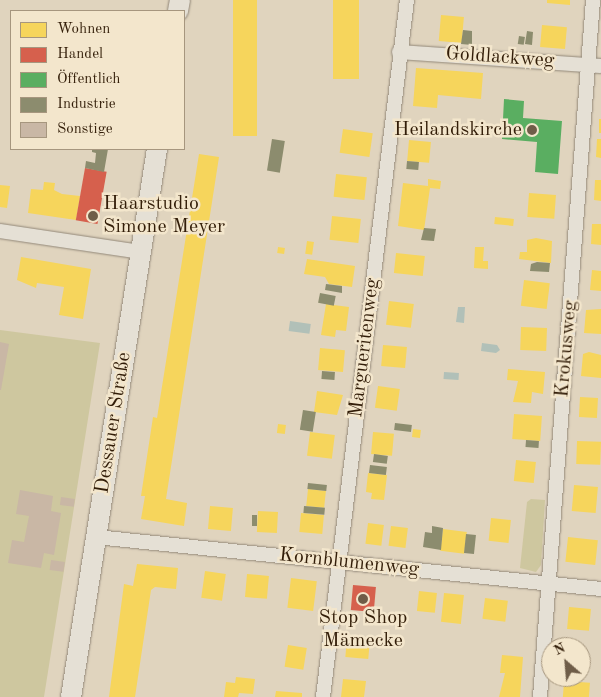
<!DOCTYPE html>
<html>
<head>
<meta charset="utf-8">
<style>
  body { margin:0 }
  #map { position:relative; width:601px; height:697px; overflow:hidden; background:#e0d4be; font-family:"Old Standard TT",serif }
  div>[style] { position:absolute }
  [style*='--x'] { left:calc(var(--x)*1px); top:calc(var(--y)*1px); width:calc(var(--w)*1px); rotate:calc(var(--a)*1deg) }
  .green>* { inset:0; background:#cec79f }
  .water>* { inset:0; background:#b1c0b8; transform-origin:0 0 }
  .homes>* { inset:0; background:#f6d55c; transform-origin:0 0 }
  .shops>* { inset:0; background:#d6604d; transform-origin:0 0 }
  .public>* { inset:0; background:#5aae61 }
  .industry>* { inset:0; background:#8c8c6e; transform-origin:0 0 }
  .building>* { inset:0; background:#c9b7a5; transform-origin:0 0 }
  .roads { filter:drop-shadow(0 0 1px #928879) drop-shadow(0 0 1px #928879) }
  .street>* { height:14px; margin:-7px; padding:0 7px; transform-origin:7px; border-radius:7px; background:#e5e0d5 }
  .secondary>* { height:20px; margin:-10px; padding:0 10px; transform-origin:10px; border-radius:10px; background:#e5e0d5 }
  .dots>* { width:14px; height:14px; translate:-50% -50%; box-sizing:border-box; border:2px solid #f3e6cc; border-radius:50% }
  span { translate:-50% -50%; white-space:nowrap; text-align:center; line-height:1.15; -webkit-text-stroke:5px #f3e6cc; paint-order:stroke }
  .street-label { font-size:20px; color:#321d08 }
  .poi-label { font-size:20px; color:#321d08 }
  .right { translate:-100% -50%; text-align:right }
  .left { translate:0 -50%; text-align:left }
  .legend { position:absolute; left:10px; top:10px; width:175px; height:140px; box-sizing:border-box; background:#f3e6cc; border:1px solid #a6967e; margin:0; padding:6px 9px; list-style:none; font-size:15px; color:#321d08 }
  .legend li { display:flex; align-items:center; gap:10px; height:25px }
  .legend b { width:25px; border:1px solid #a6967e }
  .north { position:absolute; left:541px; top:637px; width:50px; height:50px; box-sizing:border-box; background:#f3e6cc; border:1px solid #a6967e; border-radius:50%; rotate:333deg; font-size:14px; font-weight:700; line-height:20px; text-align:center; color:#321d08 }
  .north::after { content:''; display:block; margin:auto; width:18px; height:22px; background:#6f5d48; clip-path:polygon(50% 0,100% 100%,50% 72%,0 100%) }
</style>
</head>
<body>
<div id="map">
  <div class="green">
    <i style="clip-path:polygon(0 330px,100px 343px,44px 697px,0 697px)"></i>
    <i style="clip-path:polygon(531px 499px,545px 500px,541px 565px,536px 572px,520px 568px,527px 502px)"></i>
  </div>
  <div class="water">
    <i style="clip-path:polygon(458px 307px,465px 307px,464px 323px,456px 322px)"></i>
    <i style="left:290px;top:321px;width:21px;height:10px;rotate:8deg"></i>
    <i style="clip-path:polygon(482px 343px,497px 345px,500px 350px,496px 353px,481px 351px)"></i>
    <i style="left:444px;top:372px;width:15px;height:7px;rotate:4deg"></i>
  </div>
  <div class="homes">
    <i style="left:233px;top:0;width:24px;height:136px"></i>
    <i style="left:333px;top:0;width:26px;height:79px"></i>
    <i style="clip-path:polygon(547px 0,570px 0,570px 5px,547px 3px)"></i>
    <i style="left:441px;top:15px;width:23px;height:26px;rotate:5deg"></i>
    <i style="left:542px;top:25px;width:25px;height:22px;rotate:5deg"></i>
    <i style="clip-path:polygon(416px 68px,483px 73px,481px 99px,438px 95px,437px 108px,413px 106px)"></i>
    <i style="left:599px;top:119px;width:2px;height:14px"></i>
    <i style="left:343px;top:129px;width:30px;height:24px;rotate:8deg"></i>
    <i style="clip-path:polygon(597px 139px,601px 139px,601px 158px,596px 157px)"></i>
    <i style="left:409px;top:140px;width:22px;height:21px;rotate:5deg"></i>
    <i style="clip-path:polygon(199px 154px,219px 157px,166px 499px,187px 503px,184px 526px,141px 519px,145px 496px,141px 496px,153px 417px,157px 418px)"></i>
    <i style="left:336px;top:174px;width:31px;height:23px;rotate:6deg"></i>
    <i style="clip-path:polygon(428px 179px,441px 181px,440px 189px,430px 188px,424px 230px,398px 226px,403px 183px,428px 186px)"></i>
    <i style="clip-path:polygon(595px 180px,601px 180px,601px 201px,594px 200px)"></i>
    <i style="clip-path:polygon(44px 182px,55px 183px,54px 190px,62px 194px,80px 196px,76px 220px,28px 213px,31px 189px,43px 190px)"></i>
    <i style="clip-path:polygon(0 185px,10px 186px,7px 208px,0 207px)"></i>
    <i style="left:529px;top:193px;width:27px;height:24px;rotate:4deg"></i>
    <i style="left:332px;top:216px;width:29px;height:24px;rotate:6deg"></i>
    <i style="left:495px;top:217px;width:19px;height:7px;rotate:6deg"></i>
    <i style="clip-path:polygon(592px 224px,601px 224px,601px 245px,591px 244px)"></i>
    <i style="clip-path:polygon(536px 238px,552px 241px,551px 263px,519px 259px,520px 252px,527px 252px,527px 240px)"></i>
    <i style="left:307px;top:241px;width:7px;height:13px;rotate:8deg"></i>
    <i style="left:278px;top:247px;width:7px;height:6px;rotate:8deg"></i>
    <i style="clip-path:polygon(475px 247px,484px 247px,483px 261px,488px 261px,488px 269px,474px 268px)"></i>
    <i style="left:396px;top:253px;width:29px;height:20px;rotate:6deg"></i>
    <i style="clip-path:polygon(21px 257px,91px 269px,83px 319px,59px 315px,64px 287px,37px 283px,36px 288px,17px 280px)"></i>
    <i style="clip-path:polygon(307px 259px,355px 266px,352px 287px,329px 284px,325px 277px,304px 274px)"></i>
    <i style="clip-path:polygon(592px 270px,601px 271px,601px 291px,590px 290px)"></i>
    <i style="left:524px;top:280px;width:26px;height:26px;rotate:7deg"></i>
    <i style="left:389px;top:301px;width:25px;height:24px;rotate:7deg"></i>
    <i style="clip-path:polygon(326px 304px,349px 307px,346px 331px,336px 330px,335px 337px,321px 335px)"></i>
    <i style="clip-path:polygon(601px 309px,601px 334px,584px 333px,586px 310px)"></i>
    <i style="left:521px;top:327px;width:26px;height:23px;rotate:2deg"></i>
    <i style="left:383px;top:345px;width:24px;height:21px;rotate:5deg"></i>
    <i style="left:320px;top:348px;width:25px;height:22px;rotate:5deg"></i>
    <i style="clip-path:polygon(589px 352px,601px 355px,601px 378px,581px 376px,583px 354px)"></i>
    <i style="clip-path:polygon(508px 369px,545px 372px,543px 394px,532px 392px,531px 403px,513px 402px,518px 381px,507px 380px)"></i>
    <i style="left:378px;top:386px;width:22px;height:22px;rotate:8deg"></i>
    <i style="clip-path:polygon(317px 391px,343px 395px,337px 415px,314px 412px)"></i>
    <i style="left:580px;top:397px;width:18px;height:20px;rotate:3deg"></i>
    <i style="left:514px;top:414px;width:28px;height:25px;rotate:4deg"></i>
    <i style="left:278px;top:424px;width:8px;height:9px;rotate:7deg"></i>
    <i style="left:413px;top:429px;width:8px;height:8px;rotate:7deg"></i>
    <i style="left:310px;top:432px;width:25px;height:24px;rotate:7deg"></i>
    <i style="left:373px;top:432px;width:21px;height:22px;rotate:5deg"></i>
    <i style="left:577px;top:441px;width:24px;height:23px;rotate:2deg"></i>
    <i style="left:516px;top:460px;width:20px;height:21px;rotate:6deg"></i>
    <i style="clip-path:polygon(368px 473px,387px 475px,384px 500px,371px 499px,372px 493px,366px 492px)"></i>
    <i style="left:574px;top:485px;width:24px;height:26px;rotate:5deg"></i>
    <i style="left:308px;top:489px;width:18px;height:17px;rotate:6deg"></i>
    <i style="left:210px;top:506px;width:23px;height:23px;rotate:5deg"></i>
    <i style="left:258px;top:511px;width:20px;height:21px;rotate:3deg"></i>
    <i style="left:301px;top:513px;width:23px;height:19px;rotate:5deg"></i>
    <i style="left:491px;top:518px;width:20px;height:23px;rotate:6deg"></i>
    <i style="left:368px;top:523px;width:16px;height:21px;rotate:7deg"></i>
    <i style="left:391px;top:526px;width:17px;height:20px;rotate:7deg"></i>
    <i style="left:443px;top:529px;width:24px;height:22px;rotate:7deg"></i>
    <i style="left:568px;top:537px;width:30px;height:25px;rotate:6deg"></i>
    <i style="clip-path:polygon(137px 564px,178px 568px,176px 589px,155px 587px,151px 590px,135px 697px,109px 697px,124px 584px,133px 586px)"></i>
    <i style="left:205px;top:571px;width:21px;height:27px;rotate:8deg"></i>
    <i style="left:247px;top:574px;width:22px;height:23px;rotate:5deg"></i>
    <i style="left:291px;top:578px;width:26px;height:30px;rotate:7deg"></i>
    <i style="left:419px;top:591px;width:18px;height:20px;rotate:6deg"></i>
    <i style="left:444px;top:593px;width:20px;height:29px;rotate:6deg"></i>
    <i style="left:485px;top:598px;width:23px;height:21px;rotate:7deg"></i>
    <i style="left:569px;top:607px;width:22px;height:22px;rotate:5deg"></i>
    <i style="left:347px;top:638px;width:23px;height:19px;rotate:5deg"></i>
    <i style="left:288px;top:645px;width:19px;height:22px;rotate:9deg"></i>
    <i style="clip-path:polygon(502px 655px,523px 657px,520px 697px,499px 697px,505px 673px,500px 673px)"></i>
    <i style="clip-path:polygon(236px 677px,255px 679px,253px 694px,239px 693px,238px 697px,224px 697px,226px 682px,235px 683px)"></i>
    <i style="clip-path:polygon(343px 679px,366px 681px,364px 697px,341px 697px)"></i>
    <i style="left:564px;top:681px;width:26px;height:16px;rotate:4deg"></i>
    <i style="clip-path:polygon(276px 691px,302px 693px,302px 697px,275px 697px)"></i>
  </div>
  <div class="shops">
    <i style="left:85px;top:168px;width:22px;height:53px;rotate:10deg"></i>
    <i style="left:353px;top:585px;width:23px;height:25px;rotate:5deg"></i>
  </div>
  <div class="public">
    <i style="clip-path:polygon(504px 99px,524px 101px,523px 118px,562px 121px,558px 174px,535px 172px,537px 142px,502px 139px)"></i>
  </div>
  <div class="industry">
    <i style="clip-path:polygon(463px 30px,472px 31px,472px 45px,461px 44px)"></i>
    <i style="clip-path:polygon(527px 31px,533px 32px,532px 45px,525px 44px)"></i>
    <i style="left:519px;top:36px;width:6px;height:8px;rotate:9deg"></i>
    <i style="left:272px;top:139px;width:13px;height:32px;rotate:9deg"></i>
    <i style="clip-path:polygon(92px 149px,108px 149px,104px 172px,85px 168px,86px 161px,95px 163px,96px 153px,92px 152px)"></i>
    <i style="left:407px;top:161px;width:12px;height:8px;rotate:5deg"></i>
    <i style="clip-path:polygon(424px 228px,436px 229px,434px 241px,421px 240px)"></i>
    <i style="clip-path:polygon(537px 262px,550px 263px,549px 272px,530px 271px,531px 264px)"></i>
    <i style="clip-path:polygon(326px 284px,342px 286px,342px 293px,325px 290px)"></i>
    <i style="left:320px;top:293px;width:16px;height:10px;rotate:11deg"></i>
    <i style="left:322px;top:371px;width:13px;height:8px;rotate:4deg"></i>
    <i style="left:303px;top:410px;width:13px;height:20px;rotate:9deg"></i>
    <i style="left:395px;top:423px;width:17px;height:7px;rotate:7deg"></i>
    <i style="left:526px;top:440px;width:13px;height:7px;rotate:4deg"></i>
    <i style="left:374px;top:454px;width:14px;height:8px;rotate:8deg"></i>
    <i style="left:370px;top:465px;width:17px;height:8px;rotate:7deg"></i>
    <i style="left:308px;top:483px;width:19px;height:6px;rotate:6deg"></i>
    <i style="left:304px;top:506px;width:21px;height:7px;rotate:5deg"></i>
    <i style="left:252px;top:515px;width:5px;height:11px"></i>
    <i style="clip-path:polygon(432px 526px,443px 528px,441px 550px,423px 547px,425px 532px,432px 533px)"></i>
    <i style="left:466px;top:534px;width:10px;height:19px;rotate:6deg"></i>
  </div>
  <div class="building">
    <i style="clip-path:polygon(0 342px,9px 344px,1px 390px,0 390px)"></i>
    <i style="clip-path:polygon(20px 490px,53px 496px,51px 511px,61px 513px,54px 555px,44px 553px,41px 568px,8px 563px,12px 540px,24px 542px,29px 516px,16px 514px)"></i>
    <i style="left:61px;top:497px;width:14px;height:8px;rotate:8deg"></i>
    <i style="left:51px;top:560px;width:14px;height:10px;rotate:8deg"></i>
  </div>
  <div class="roads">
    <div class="street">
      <i style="--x:399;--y:52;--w:202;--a:4"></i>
      <i style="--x:0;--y:231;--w:143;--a:8.5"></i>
      <i style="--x:96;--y:537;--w:508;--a:5.88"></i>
      <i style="--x:323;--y:697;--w:702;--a:-83.13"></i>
      <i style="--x:540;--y:697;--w:699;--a:-85.65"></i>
    </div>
    <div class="secondary">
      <i style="--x:178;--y:11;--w:11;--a:-80"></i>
      <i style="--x:71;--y:697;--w:555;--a:-81.08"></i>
    </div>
  </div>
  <div class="dots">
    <i style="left:532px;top:130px;background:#6f5d48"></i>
    <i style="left:93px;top:216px;background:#6f5d48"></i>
    <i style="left:363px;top:599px;background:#6f5d48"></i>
  </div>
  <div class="street-label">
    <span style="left:500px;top:58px;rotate:4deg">Goldlackweg</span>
    <span style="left:365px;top:348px;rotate:-83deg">Margueritenweg</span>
    <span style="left:567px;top:349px;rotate:-85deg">Krokusweg</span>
    <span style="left:114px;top:423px;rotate:-81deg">Dessauer Straße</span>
    <span style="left:349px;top:563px;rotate:6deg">Kornblumenweg</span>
  </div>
  <div class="poi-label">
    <span class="right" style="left:522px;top:130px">Heilandskirche</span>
    <span class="left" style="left:103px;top:216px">Haarstudio<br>Simone Meyer</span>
    <span style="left:363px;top:630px">Stop Shop<br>Mämecke</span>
  </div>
  <ul class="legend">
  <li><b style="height:14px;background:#f6d55c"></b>Wohnen</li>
  <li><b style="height:14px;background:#d6604d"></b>Handel</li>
  <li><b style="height:14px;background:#5aae61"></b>Öffentlich</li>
  <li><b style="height:14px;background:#8c8c6e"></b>Industrie</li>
  <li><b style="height:14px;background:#c9b7a5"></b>Sonstige</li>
  </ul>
  <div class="north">N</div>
</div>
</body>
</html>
